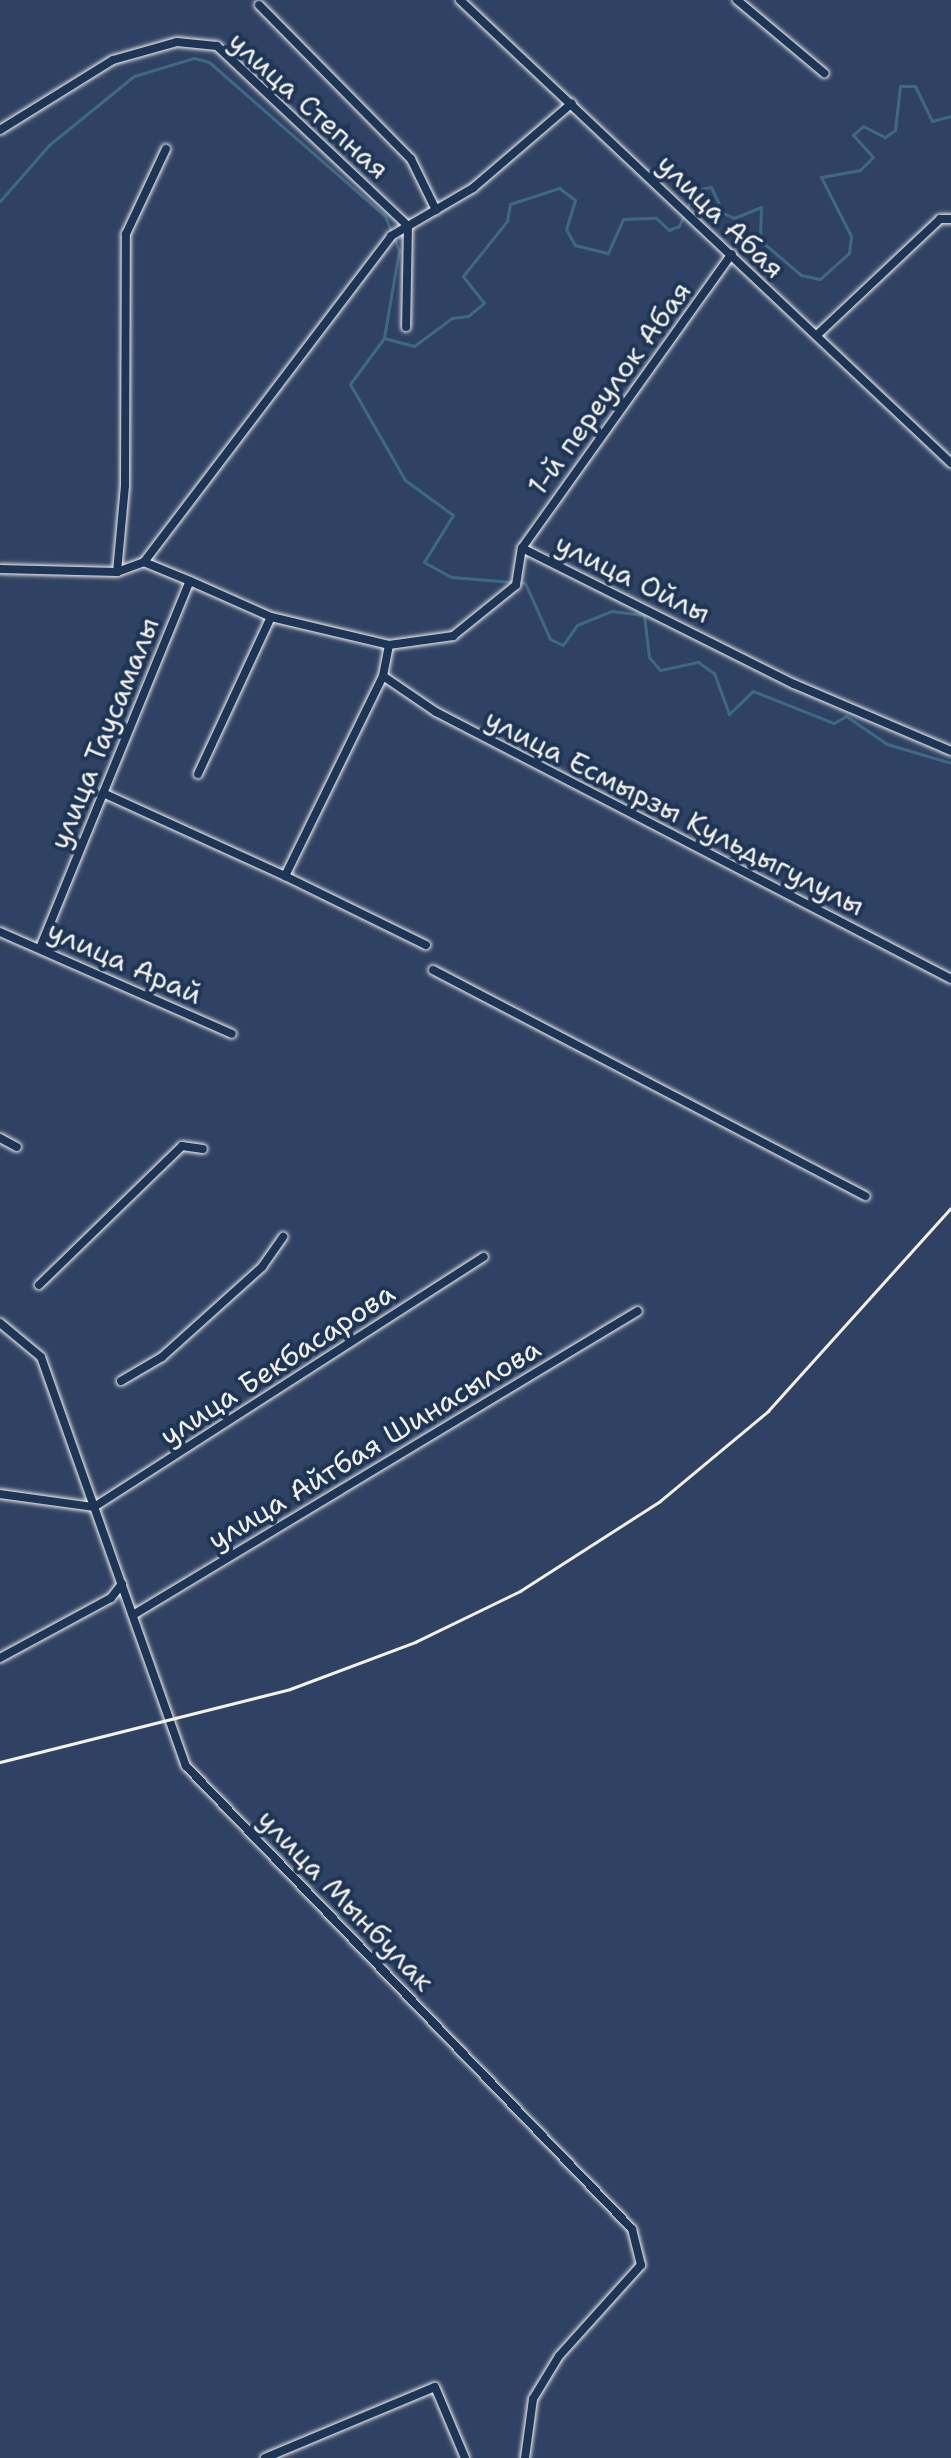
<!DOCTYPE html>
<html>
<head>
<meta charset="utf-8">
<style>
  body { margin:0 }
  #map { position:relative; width:951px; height:2458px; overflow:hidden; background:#304264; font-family:"Shantell Sans",sans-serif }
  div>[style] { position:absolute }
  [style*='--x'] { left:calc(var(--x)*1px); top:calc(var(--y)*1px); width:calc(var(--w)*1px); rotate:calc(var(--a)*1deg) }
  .stream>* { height:3px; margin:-1.5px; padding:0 1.5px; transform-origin:1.5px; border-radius:1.5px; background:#3e6983 }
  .roads { filter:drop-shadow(0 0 2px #f4f1e8) drop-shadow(0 0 2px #f4f1e8) }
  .minor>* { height:8px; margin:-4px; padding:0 4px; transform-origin:4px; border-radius:4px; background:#1d3557 }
  .rail>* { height:3px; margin:-1.5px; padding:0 1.5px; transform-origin:1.5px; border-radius:1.5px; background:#f4f1e8 }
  span { translate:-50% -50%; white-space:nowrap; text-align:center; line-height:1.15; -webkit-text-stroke:8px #1d3557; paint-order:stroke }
  .street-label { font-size:28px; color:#f4f1e8 }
</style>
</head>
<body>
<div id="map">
  <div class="stream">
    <i style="--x:0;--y:201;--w:74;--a:-48.8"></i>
    <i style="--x:49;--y:145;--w:109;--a:-39.1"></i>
    <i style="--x:134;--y:76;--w:63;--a:-16.7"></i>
    <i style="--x:194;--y:58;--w:16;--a:15"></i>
    <i style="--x:209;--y:62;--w:234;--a:41.2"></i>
    <i style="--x:385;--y:216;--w:37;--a:68"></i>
    <i style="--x:399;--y:250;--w:89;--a:99.7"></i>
    <i style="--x:384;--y:338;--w:57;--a:126.5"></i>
    <i style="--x:350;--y:384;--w:111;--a:60.2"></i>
    <i style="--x:405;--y:480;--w:59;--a:36.1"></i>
    <i style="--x:453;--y:515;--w:55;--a:121.7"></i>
    <i style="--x:424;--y:562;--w:31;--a:29"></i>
    <i style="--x:451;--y:577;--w:74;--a:4.6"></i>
    <i style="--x:525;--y:583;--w:61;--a:65.9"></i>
    <i style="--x:550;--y:639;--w:14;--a:25"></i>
    <i style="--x:563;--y:645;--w:24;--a:-55"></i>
    <i style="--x:577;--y:625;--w:37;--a:-22"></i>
    <i style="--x:611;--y:611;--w:33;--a:7"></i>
    <i style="--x:644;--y:615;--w:42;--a:83.2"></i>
    <i style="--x:649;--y:657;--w:17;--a:50"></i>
    <i style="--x:660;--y:670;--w:39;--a:-12"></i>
    <i style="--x:698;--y:662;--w:19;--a:35"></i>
    <i style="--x:714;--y:673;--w:44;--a:69.9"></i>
    <i style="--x:729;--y:714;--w:33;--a:-44"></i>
    <i style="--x:753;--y:691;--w:87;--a:21.6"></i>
    <i style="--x:834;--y:723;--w:14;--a:-30"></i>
    <i style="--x:846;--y:716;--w:50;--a:34.3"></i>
    <i style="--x:887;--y:744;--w:67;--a:16.5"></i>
    <i style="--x:384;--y:338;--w:31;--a:15"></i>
    <i style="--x:414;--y:346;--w:47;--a:-36.4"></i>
    <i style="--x:452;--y:318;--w:16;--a:-7"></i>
    <i style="--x:468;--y:316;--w:21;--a:-39"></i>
    <i style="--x:484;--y:303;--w:34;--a:-128"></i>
    <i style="--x:463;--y:276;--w:70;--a:-51.3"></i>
    <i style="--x:507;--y:221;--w:17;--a:-80"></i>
    <i style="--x:510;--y:204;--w:52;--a:-18.1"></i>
    <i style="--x:559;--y:188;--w:20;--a:37"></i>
    <i style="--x:575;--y:200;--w:30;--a:107"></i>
    <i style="--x:566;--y:229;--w:18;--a:61"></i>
    <i style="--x:575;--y:245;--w:34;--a:14"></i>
    <i style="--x:608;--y:253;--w:37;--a:-66"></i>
    <i style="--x:623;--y:219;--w:33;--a:-2"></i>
    <i style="--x:656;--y:218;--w:18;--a:43"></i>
    <i style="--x:669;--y:230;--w:11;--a:-22"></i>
    <i style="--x:679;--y:226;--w:39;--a:-66"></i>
    <i style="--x:695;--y:190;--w:16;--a:-11"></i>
    <i style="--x:711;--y:187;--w:29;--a:65"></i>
    <i style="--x:723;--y:213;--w:12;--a:24"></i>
    <i style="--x:734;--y:218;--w:29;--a:-22"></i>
    <i style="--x:761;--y:207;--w:33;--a:92"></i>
    <i style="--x:760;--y:240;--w:54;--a:40.5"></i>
    <i style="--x:801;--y:275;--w:19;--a:12"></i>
    <i style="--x:820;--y:279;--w:39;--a:-42"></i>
    <i style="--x:849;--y:253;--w:17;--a:-83"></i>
    <i style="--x:851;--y:236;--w:66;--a:-117"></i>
    <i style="--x:821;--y:177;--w:40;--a:-10"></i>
    <i style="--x:860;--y:170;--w:18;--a:-45"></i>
    <i style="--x:873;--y:157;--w:30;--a:-132"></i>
    <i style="--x:853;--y:135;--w:13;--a:-42"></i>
    <i style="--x:863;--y:126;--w:25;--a:27"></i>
    <i style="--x:885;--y:137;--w:12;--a:-35"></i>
    <i style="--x:895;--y:130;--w:44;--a:-83.5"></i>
    <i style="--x:900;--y:86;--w:15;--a:0"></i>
    <i style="--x:915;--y:86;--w:39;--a:64"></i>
    <i style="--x:932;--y:121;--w:20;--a:-15"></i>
  </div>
  <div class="roads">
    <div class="minor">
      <i style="--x:460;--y:0;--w:675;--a:43.32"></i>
      <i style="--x:737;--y:0;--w:114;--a:40"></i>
      <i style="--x:259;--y:5;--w:216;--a:45.4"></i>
      <i style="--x:411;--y:159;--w:57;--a:63.9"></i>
      <i style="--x:0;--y:130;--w:133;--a:-31.8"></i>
      <i style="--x:113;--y:60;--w:66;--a:-15.7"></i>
      <i style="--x:177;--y:42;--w:40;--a:5.7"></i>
      <i style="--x:217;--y:46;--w:262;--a:43.3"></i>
      <i style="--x:408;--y:226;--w:101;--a:91.1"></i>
      <i style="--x:817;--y:335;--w:169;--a:-43.3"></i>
      <i style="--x:940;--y:219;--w:11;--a:0"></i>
      <i style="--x:522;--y:548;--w:361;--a:-54.5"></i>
      <i style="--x:0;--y:569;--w:117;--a:1.5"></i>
      <i style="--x:117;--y:572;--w:29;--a:-20"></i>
      <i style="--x:144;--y:562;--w:409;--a:-52.8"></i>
      <i style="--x:391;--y:236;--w:95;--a:-30.3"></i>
      <i style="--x:473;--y:188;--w:130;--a:-40.6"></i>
      <i style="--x:117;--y:572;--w:86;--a:-84.7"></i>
      <i style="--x:125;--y:486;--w:252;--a:-89.8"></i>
      <i style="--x:126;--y:234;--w:94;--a:-64.8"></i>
      <i style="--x:190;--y:581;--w:89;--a:24"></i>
      <i style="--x:271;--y:617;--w:121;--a:13.3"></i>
      <i style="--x:389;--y:645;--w:65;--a:-8"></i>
      <i style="--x:453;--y:636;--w:81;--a:-39"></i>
      <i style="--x:516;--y:585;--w:37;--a:-81"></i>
      <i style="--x:522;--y:548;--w:304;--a:26.6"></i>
      <i style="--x:794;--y:684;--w:171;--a:23.1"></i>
      <i style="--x:389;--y:645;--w:32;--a:101"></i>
      <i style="--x:383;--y:676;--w:64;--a:34.2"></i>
      <i style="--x:436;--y:712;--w:580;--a:27.4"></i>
      <i style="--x:383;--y:676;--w:223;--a:116.1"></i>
      <i style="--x:285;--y:876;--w:157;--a:26.1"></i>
      <i style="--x:198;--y:774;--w:173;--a:-65.1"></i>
      <i style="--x:103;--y:793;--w:200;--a:24.5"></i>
      <i style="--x:0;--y:932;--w:253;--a:23.7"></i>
      <i style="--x:40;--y:948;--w:396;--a:-67.8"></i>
      <i style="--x:190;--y:581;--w:50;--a:-157.6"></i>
      <i style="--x:433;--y:970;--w:488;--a:27.6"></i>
      <i style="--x:0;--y:1138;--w:19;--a:28"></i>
      <i style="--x:39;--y:1285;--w:199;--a:-44.2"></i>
      <i style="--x:182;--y:1146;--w:21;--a:8"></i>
      <i style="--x:0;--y:1323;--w:53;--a:39.7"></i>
      <i style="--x:41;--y:1357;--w:434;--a:70.5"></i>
      <i style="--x:186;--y:1766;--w:643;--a:46.07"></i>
      <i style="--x:632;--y:2229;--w:37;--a:76"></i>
      <i style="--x:641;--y:2265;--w:122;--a:132"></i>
      <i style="--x:559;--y:2356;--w:50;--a:121.2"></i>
      <i style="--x:533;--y:2399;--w:60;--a:97.7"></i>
      <i style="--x:121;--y:1381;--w:48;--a:-30.3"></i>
      <i style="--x:162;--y:1357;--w:135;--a:-42"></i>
      <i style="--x:262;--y:1267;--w:37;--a:-55"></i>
      <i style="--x:0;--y:1494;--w:95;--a:7.9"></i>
      <i style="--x:94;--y:1507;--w:463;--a:-32.7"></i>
      <i style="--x:133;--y:1615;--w:589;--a:-31.05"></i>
      <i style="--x:0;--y:1658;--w:126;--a:-28.4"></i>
      <i style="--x:111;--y:1598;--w:18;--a:-52"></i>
      <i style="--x:265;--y:2458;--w:184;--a:-22.7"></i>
      <i style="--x:435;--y:2387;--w:77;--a:67.1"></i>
    </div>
  </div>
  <div class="rail">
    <i style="--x:0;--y:1762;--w:299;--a:-14.1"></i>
    <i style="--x:290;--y:1689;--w:134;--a:-20.6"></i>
    <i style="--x:415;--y:1642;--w:117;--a:-25.9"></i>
    <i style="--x:520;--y:1591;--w:166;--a:-32.7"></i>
    <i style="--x:660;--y:1501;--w:141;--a:-39.8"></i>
    <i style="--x:768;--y:1411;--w:273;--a:-48"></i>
  </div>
  <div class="street-label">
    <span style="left:309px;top:105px;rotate:42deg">улица Степная</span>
    <span style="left:721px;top:216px;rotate:44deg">улица Абая</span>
    <span style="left:609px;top:388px;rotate:-54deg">1-й переулок Абая</span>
    <span style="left:633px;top:578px;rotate:26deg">улица Ойлы</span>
    <span style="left:104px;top:733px;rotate:-68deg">улица Таусамалы</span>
    <span style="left:675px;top:812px;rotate:27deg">улица Есмырзы Кульдыгулулы</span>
    <span style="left:125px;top:962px;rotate:24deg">улица Арай</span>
    <span style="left:277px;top:1364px;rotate:-33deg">улица Бекбасарова</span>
    <span style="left:374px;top:1444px;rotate:-31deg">улица Айтбая Шинасылова</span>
    <span style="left:346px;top:1900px;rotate:46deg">улица Мынбулак</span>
  </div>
</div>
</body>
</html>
